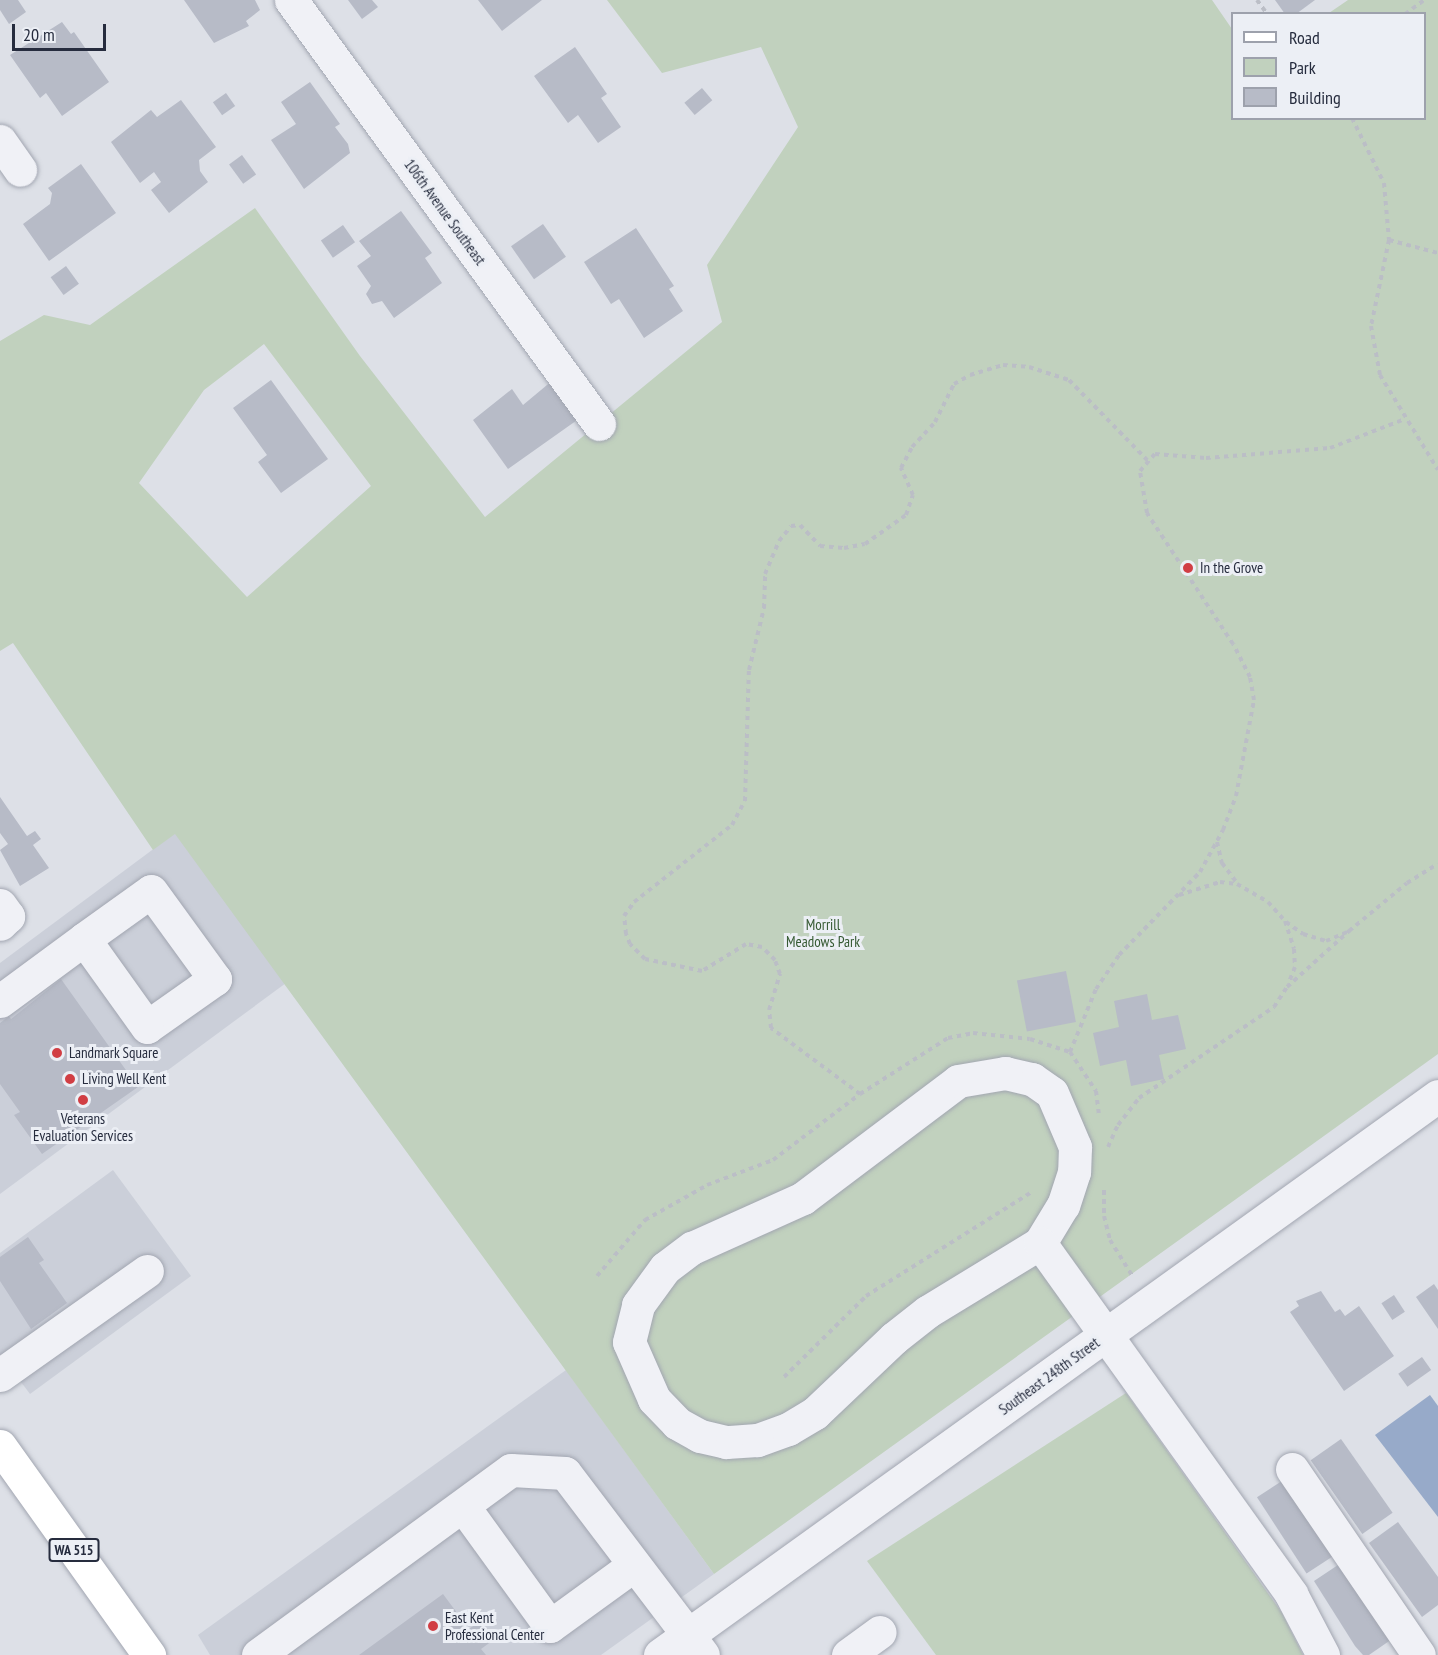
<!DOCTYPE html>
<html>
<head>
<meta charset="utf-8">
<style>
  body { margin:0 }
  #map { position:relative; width:1438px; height:1655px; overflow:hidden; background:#dde0e7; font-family:"PT Sans Narrow",sans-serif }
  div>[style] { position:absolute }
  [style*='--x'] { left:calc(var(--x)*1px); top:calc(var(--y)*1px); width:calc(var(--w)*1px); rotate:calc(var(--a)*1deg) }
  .built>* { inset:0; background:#cbcfd9 }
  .green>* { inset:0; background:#c1d1be }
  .water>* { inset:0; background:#97aac9 }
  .building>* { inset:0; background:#b7bbc7; transform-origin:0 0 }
  .path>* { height:4px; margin-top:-2px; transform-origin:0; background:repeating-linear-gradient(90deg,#bbbec6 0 4.5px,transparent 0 9px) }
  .roads { filter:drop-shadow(0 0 2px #a2a6b1) drop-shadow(0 0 2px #a2a6b1) }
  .minor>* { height:33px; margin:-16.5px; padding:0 16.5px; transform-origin:16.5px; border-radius:16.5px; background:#f0f1f6 }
  .major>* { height:33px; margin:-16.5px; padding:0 16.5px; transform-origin:16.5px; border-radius:16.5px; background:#fff }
  .dots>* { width:16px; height:16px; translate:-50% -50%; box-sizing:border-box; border:3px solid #eceff5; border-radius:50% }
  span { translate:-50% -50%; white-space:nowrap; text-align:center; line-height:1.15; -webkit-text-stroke:6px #eceff5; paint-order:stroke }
  .shield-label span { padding:2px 4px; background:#eceff5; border:2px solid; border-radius:4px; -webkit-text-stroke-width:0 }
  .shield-label { font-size:14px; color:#262c3e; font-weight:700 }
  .street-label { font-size:15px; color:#262c3e }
  .poi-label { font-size:15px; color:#262c3e }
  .left { translate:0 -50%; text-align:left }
  .park-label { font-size:15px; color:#365a33 }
  .legend { position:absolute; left:1231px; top:12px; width:195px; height:108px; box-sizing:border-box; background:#eceff5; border:2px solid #9da1ac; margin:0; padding:8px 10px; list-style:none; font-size:18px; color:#262c3e }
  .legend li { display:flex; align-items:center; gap:12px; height:30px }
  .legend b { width:30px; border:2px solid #9da1ac }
  .scale { position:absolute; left:12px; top:24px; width:94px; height:27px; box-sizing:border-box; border:3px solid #262c3e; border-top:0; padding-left:8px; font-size:18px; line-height:21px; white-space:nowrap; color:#262c3e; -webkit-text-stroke:4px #eceff5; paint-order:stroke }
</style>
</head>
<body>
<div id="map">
  <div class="built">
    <i style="clip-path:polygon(175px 833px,286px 983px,0 1194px,0 963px)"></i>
    <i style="clip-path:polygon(113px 1170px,191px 1276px,30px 1394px,0 1354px,0 1253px)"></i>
    <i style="clip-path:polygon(566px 1370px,714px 1574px,601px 1655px,210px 1655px,198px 1635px)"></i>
  </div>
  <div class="green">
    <i style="clip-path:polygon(evenodd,607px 0,1212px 0,1232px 29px,1232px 118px,1424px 118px,1424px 14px,1329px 13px,1348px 0,1438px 0,1438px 1054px,714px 1574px,175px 834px,153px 850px,13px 643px,0 651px,0 341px,44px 315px,90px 325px,255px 208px,360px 356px,485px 517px,722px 322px,707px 265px,798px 127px,761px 47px,662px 73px,607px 0,264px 344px,371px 486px,247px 597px,139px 483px,204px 390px,264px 344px)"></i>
    <i style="clip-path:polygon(1126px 1393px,1282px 1613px,1303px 1655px,936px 1655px,867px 1561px)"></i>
  </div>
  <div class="water">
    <i style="clip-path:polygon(1430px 1395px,1438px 1406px,1438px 1517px,1375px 1435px)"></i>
  </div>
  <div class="building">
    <i style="clip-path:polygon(0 0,18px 0,26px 12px,9px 24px,0 10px)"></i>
    <i style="clip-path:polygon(184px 0,255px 0,260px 10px,246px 21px,249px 26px,214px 43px)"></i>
    <i style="clip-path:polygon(348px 0,372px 0,378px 7px,362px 19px)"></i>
    <i style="clip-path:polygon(478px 0,542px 0,502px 31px)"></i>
    <i style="clip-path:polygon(1275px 0,1315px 0,1296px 14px,1285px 14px)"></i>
    <i style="clip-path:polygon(62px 22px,71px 34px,74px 32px,109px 82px,62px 116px,46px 93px,40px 98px,10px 55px)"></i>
    <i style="clip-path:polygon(575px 47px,607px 94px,601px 98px,621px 127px,598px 143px,578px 115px,568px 123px,534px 76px)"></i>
    <i style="clip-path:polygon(310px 82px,340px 124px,335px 127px,348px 144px,350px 153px,304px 189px,271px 140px,296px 124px,281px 102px)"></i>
    <i style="left:702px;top:88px;width:16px;height:23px;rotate:50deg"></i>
    <i style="left:226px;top:93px;width:16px;height:16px;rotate:55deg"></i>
    <i style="clip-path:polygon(181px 100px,216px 147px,199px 160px,200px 171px,208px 182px,169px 213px,151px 190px,161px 182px,154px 172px,140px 183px,111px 142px,151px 110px,157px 117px)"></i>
    <i style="left:242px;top:155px;width:24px;height:16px;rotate:54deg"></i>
    <i style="clip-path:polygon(81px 164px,116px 213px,49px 261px,23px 224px,50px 204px,52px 193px,48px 188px)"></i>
    <i style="clip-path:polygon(401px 211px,432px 253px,425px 258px,442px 283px,394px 318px,382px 301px,372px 304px,366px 294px,371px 286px,357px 266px,371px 256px,359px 241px)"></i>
    <i style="left:543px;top:224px;width:40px;height:39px;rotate:55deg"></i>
    <i style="left:343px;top:225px;width:21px;height:27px;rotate:55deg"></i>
    <i style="clip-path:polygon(636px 228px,674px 286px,669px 289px,683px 311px,644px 338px,619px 299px,611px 304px,584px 262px)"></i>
    <i style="left:66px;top:266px;width:22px;height:19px;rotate:54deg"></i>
    <i style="clip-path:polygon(271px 380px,328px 459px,281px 493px,258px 462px,267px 455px,233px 408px)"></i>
    <i style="clip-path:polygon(553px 380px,580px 418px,508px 469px,473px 420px,512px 389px,523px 405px)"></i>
    <i style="clip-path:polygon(0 797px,27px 836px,35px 831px,41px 839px,33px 845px,49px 868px,20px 886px,0 850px,8px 844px,0 833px)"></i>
    <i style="left:1066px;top:971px;width:52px;height:50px;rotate:79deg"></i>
    <i style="clip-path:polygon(61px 979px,138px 1087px,42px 1154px,14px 1115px,20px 1112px,0 1084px,0 1023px,9px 1016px,11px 1019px)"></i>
    <i style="clip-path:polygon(1147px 994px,1152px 1020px,1178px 1015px,1186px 1049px,1159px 1055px,1164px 1079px,1131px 1086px,1126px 1060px,1100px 1066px,1093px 1033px,1119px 1027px,1114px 1001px)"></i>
    <i style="clip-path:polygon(28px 1237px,44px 1260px,39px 1263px,67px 1303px,31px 1329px,0 1281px,0 1257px)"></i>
    <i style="clip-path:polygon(1434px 1284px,1438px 1290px,1438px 1329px,1416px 1297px)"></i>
    <i style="clip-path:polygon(1321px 1291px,1335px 1312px,1340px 1309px,1345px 1316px,1359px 1306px,1394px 1356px,1344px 1391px,1290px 1312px,1299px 1306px,1296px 1301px)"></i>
    <i style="left:1394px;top:1295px;width:20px;height:15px;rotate:57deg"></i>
    <i style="left:1422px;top:1357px;width:16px;height:29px;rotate:55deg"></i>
    <i style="left:1341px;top:1439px;width:90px;height:37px;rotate:55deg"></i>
    <i style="left:1288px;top:1477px;width:91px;height:37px;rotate:57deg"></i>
    <i style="clip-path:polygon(1398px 1522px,1438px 1577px,1438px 1605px,1422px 1617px,1369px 1543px)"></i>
    <i style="clip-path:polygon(1344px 1561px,1395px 1637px,1369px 1655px,1363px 1655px,1355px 1646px,1314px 1581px)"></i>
    <i style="clip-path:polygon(443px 1594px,469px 1629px,479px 1622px,492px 1641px,481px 1649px,486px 1655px,359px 1655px)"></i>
  </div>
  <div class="path">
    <i style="--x:1257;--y:0;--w:17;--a:54"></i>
    <i style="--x:1405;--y:14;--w:24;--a:-36"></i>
    <i style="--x:1352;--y:118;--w:72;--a:63.8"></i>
    <i style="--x:1384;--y:183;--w:57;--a:85"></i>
    <i style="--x:1389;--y:240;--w:88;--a:101.8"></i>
    <i style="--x:1371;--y:326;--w:50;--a:79.6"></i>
    <i style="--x:1380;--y:375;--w:111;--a:58.6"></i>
    <i style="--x:1389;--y:240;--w:51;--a:14.9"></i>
    <i style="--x:1217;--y:842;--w:22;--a:77"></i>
    <i style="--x:1222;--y:863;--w:25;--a:53"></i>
    <i style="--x:1179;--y:895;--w:43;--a:-17.6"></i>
    <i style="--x:1220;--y:882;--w:17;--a:7"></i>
    <i style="--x:1237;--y:884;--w:36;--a:30"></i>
    <i style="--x:1268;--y:902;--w:25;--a:48"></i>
    <i style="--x:1285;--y:921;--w:29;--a:72"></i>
    <i style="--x:1294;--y:949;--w:18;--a:87"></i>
    <i style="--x:1295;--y:967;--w:18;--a:112"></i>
    <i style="--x:1286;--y:922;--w:21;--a:35"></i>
    <i style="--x:1303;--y:934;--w:24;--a:17"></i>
    <i style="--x:1326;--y:941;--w:23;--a:-23"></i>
    <i style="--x:1070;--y:1052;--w:68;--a:-67.6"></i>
    <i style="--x:1096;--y:989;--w:41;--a:-55.9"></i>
    <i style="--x:1119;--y:955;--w:116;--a:-45.7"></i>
    <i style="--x:1200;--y:872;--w:48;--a:-61.3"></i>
    <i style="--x:1223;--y:830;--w:36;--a:-69"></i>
    <i style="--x:1236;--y:796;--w:98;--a:-79.4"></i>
    <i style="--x:1254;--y:700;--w:23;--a:-100"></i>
    <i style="--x:1250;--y:677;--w:37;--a:-117"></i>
    <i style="--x:1233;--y:644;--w:157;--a:-123.3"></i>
    <i style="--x:1147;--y:513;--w:43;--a:-99.5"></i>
    <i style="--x:1140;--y:471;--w:23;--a:-49"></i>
    <i style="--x:1155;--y:454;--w:51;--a:4.5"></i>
    <i style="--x:1206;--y:458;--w:124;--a:-4.6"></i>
    <i style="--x:1330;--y:448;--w:80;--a:-21.1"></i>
    <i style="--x:860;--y:1094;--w:111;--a:-143.4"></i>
    <i style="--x:771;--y:1028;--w:18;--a:-96"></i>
    <i style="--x:769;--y:1010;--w:38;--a:-73"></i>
    <i style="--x:780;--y:974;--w:15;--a:-110"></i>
    <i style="--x:775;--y:960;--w:18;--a:-135"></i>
    <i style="--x:762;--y:947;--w:16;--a:-169"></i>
    <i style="--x:746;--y:944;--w:52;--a:148.5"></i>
    <i style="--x:702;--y:971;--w:58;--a:-168.1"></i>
    <i style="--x:645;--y:959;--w:21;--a:-135"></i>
    <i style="--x:630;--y:944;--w:11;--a:-112"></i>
    <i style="--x:626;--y:934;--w:18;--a:-96"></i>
    <i style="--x:624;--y:916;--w:17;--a:-54"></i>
    <i style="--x:634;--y:902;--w:125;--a:-38.2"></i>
    <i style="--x:732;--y:825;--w:27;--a:-62"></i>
    <i style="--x:745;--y:801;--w:131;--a:-88.3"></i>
    <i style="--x:749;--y:670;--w:64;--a:-76.4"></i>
    <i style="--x:764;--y:608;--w:34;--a:-88"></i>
    <i style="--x:765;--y:574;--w:36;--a:-67"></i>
    <i style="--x:779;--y:541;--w:19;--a:-51"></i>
    <i style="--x:791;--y:526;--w:9;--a:-6"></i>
    <i style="--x:800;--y:525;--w:29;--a:46"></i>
    <i style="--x:820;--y:546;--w:24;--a:5"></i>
    <i style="--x:844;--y:548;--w:21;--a:-11"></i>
    <i style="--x:865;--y:544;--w:50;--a:-35.3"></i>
    <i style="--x:906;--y:515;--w:21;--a:-71"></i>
    <i style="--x:913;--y:495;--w:30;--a:-114"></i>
    <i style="--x:901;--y:468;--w:24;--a:-62"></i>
    <i style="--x:912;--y:447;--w:34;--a:-47"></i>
    <i style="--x:935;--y:422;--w:42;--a:-63.4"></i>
    <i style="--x:954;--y:384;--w:18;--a:-29"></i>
    <i style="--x:970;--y:375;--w:34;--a:-17"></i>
    <i style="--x:1003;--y:365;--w:26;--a:4"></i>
    <i style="--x:1029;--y:367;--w:42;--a:18"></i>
    <i style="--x:1069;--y:380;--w:112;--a:45.7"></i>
    <i style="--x:1108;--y:1147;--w:24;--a:-66"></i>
    <i style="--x:1118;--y:1125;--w:34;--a:-52"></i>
    <i style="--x:1139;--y:1098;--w:163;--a:-34"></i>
    <i style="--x:1274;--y:1007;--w:24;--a:-57"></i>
    <i style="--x:1287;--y:987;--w:84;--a:-42.1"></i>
    <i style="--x:1349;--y:931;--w:75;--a:-39.6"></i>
    <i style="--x:1407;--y:883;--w:36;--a:-32"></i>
    <i style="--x:1104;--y:1190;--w:26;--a:90"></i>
    <i style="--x:1104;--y:1216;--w:25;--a:76"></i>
    <i style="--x:1110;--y:1240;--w:44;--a:58.1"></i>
    <i style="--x:597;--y:1276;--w:74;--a:-49.4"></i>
    <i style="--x:645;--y:1220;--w:71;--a:-29.4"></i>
    <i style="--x:707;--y:1185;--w:71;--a:-20.7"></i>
    <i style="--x:773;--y:1160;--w:109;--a:-37.2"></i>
    <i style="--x:860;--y:1094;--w:104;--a:-32.5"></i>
    <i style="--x:948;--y:1038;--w:25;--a:-11"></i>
    <i style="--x:973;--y:1033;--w:57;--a:6"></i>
    <i style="--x:1030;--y:1039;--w:42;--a:18"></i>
    <i style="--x:1070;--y:1052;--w:47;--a:56.3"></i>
    <i style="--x:1096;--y:1091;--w:24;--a:83"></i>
    <i style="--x:784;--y:1377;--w:115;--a:-44.6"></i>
    <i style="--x:866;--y:1296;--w:194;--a:-32.1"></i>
  </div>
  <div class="roads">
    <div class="minor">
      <i style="--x:291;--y:0;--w:524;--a:54"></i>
      <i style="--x:0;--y:141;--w:35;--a:55"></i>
      <i style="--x:0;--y:905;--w:14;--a:54"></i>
      <i style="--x:8;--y:916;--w:11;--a:135"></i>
      <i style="--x:0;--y:1001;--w:104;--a:-36.4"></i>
      <i style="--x:84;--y:939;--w:82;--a:-35.6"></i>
      <i style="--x:151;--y:891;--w:109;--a:54"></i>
      <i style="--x:215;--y:979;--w:83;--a:144.8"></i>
      <i style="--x:147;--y:1027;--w:108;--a:-125.6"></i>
      <i style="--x:1005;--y:1073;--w:28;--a:13"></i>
      <i style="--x:1032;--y:1079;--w:24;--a:35"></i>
      <i style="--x:1052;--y:1093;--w:59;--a:66.9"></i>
      <i style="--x:1075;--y:1147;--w:25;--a:92"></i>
      <i style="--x:1074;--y:1172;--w:35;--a:108"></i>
      <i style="--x:1063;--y:1205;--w:44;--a:121.2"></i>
      <i style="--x:1040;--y:1243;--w:132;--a:148.6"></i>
      <i style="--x:927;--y:1312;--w:42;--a:141.8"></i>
      <i style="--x:894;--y:1338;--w:109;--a:136.5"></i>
      <i style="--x:815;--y:1413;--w:31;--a:149"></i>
      <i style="--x:788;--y:1429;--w:33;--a:160"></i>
      <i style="--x:757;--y:1440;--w:31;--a:176"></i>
      <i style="--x:726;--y:1442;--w:27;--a:-167"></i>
      <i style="--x:700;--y:1436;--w:26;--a:-151"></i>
      <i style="--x:677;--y:1423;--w:33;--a:-134"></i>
      <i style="--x:654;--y:1399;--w:62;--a:-113.7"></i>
      <i style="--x:629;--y:1342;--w:38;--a:-76"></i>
      <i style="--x:638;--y:1305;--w:46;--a:-53.9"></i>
      <i style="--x:665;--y:1268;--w:34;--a:-37"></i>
      <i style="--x:692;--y:1248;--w:122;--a:-24.2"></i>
      <i style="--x:803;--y:1198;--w:194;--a:-37"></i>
      <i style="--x:958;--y:1081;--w:48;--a:-9.7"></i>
      <i style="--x:1040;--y:1243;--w:432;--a:54.4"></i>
      <i style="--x:1291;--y:1594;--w:69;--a:62.3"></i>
      <i style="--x:0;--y:1375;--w:180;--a:-35.3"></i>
      <i style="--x:1292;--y:1469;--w:225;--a:55.7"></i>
      <i style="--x:463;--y:1506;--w:148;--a:54.1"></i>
      <i style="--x:550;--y:1626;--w:104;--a:-36"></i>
      <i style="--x:258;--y:1655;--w:313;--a:-36.2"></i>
      <i style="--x:511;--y:1470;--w:54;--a:3.2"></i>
      <i style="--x:565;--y:1473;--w:228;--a:52.8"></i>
      <i style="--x:660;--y:1655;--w:958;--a:-35.7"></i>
      <i style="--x:848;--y:1655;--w:39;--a:-36"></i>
    </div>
    <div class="major">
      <i style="--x:0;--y:1446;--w:257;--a:54.5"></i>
    </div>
  </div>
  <div class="dots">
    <i style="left:1188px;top:568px;background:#d13e44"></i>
    <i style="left:57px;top:1053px;background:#d13e44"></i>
    <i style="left:70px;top:1079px;background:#d13e44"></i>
    <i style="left:83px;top:1100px;background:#d13e44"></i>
    <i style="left:433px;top:1626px;background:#d13e44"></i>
  </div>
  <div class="shield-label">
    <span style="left:74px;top:1550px">WA 515</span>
  </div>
  <div class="street-label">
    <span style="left:445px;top:212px;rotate:54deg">106th Avenue Southeast</span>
    <span style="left:1049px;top:1376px;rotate:-36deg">Southeast 248th Street</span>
  </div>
  <div class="poi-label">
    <span class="left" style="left:1200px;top:568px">In the Grove</span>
    <span class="left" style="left:69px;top:1053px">Landmark Square</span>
    <span class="left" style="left:82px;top:1079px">Living Well Kent</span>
    <span style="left:83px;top:1127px">Veterans<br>Evaluation Services</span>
    <span class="left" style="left:445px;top:1626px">East Kent<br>Professional Center</span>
  </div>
  <div class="park-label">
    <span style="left:823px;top:933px">Morrill<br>Meadows Park</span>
  </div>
  <ul class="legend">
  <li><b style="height:8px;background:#fff"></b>Road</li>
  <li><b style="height:16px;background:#c1d1be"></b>Park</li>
  <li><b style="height:16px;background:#b7bbc7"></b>Building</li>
  </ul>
  <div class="scale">20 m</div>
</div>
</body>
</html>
